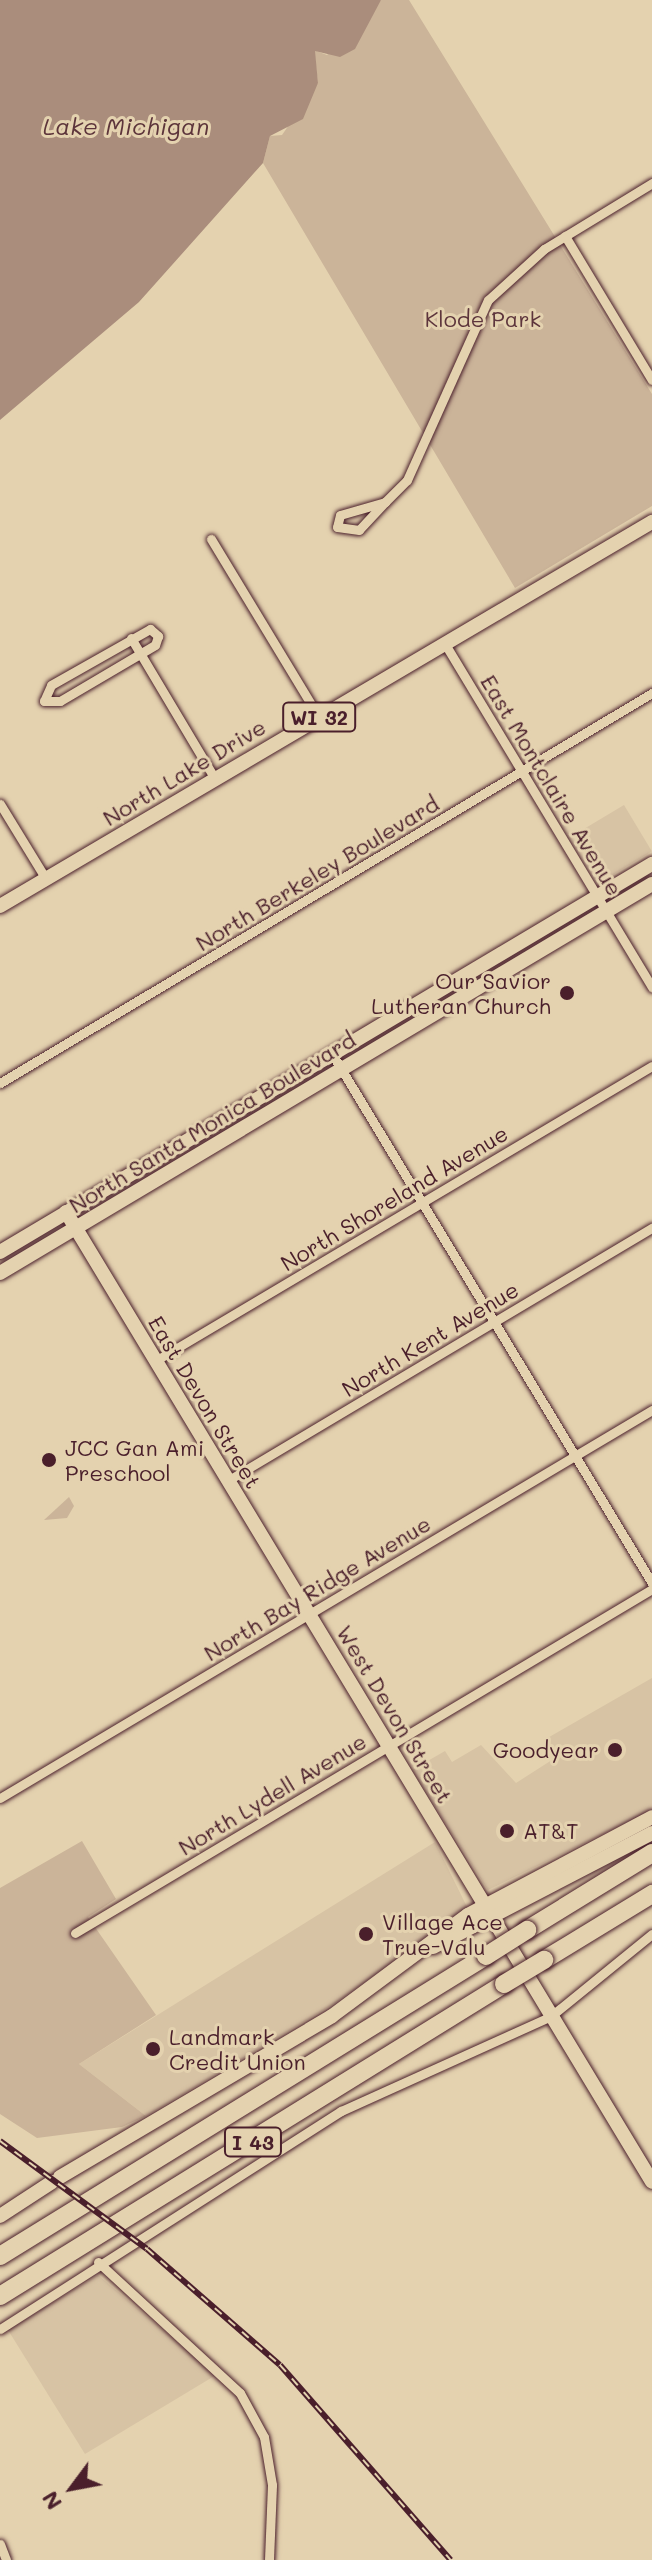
<!DOCTYPE html>
<html>
<head>
<meta charset="utf-8">
<style>
  body { margin:0 }
  #map { position:relative; width:652px; height:2560px; overflow:hidden; background:#e4d2af; font-family:Mali,sans-serif }
  div>[style] { position:absolute }
  [style*='--x'] { left:calc(var(--x)*1px); top:calc(var(--y)*1px); width:calc(var(--w)*1px); rotate:calc(var(--a)*1deg) }
  .built>* { inset:0; background:#d7c3a4; transform-origin:0 0 }
  .green>* { inset:0; background:#cbb499 }
  .water>* { inset:0; background:#aa8d7c }
  .roads { filter:drop-shadow(0 0 2px #4a1f2b) drop-shadow(0 0 2px #4a1f2b) }
  .street>* { height:9px; margin:-4.5px; padding:0 4.5px; transform-origin:4.5px; border-radius:4.5px; background:#e4d2af }
  .secondary>* { height:14px; margin:-7px; padding:0 7px; transform-origin:7px; border-radius:7px; background:#e4d2af }
  .primary>* { height:14px; margin:-7px; padding:0 7px; transform-origin:7px; border-radius:7px; background:#e4d2af }
  .highway>* { height:18px; margin:-9px; padding:0 9px; transform-origin:9px; border-radius:9px; background:#e4d2af }
  .rail>* { height:6px; margin-top:-3px; transform-origin:0; background:repeating-linear-gradient(90deg,#e4d2af 0 9px,#4a1f2b 0 18px); box-sizing:border-box; border-block:2px solid #4a1f2b }
  .bridges { filter:drop-shadow(0 0 2px #4a1f2b) drop-shadow(0 0 2px #4a1f2b) }
  .highway-bridge>* { height:18px; margin:-9px; padding:0 9px; transform-origin:9px; border-radius:9px; background:#e4d2af }
  .dots>* { width:22px; height:22px; translate:-50% -50%; box-sizing:border-box; border:4px solid #e4d2af; border-radius:50% }
  span { translate:-50% -50%; white-space:nowrap; text-align:center; line-height:1.15; -webkit-text-stroke:6px #e4d2af; paint-order:stroke }
  .shield-label span { padding:2px 6px; background:#e4d2af; border:2px solid; border-radius:6px; -webkit-text-stroke-width:0 }
  .shield-label { font-size:20px; color:#4a1f2b; font-weight:700 }
  .park-label { font-size:22px; color:#5d353c }
  .street-label { font-size:22px; color:#4a1f2b }
  .poi-label { font-size:22px; color:#4a1f2b }
  .right { translate:-100% -50%; text-align:right }
  .left { translate:0 -50%; text-align:left }
  .water-label { font-size:24px; color:#5d353b; font-style:italic }
  .north { position:absolute; left:32px; top:2448px; width:80px; height:80px; -webkit-text-stroke:6px #e4d2af; paint-order:stroke; rotate:238deg; font-size:22px; font-weight:700; line-height:32px; text-align:center; color:#4a1f2b }
  .north::after { content:''; display:block; margin:auto; width:28px; height:36px; background:#4a1f2b; clip-path:polygon(50% 0,100% 100%,50% 72%,0 100%) }
</style>
</head>
<body>
<div id="map">
  <div class="built">
    <i style="left:624px;top:805px;width:54px;height:56px;rotate:59deg"></i>
    <i style="clip-path:polygon(652px 1678px,652px 1810px,488px 1890px,412px 1770px,445px 1751px,452px 1762px,481px 1745px,516px 1783px,555px 1758px,544px 1740px)"></i>
    <i style="clip-path:polygon(435px 1842px,468px 1909px,335px 2003px,146px 2116px,79px 2064px)"></i>
    <i style="clip-path:polygon(98px 2275px,216px 2375px,85px 2454px,8px 2330px)"></i>
  </div>
  <div class="green">
    <i style="clip-path:polygon(381px 0,409px 0,652px 394px,652px 506px,515px 588px,263px 163px,270px 136px,282px 135px,318px 83px,314px 50px,327px 55px)"></i>
    <i style="clip-path:polygon(69px 1497px,74px 1506px,67px 1518px,44px 1520px)"></i>
    <i style="clip-path:polygon(82px 1841px,116px 1899px,88px 1917px,156px 2015px,79px 2064px,146px 2116px,122px 2127px,37px 2138px,0 2114px,0 1888px)"></i>
  </div>
  <div class="water">
    <i style="clip-path:polygon(0 0,381px 0,355px 49px,340px 57px,315px 51px,318px 83px,303px 119px,270px 136px,263px 163px,139px 302px,0 420px)"></i>
  </div>
  <div class="roads">
    <div class="street">
      <i style="--x:565;--y:236;--w:168;--a:58.9"></i>
      <i style="--x:385;--y:502;--w:38;--a:133"></i>
      <i style="--x:359;--y:530;--w:22;--a:-172"></i>
      <i style="--x:337;--y:527;--w:12;--a:-76"></i>
      <i style="--x:340;--y:515;--w:47;--a:-16.1"></i>
      <i style="--x:385;--y:502;--w:31;--a:-45"></i>
      <i style="--x:407;--y:480;--w:197;--a:-65.8"></i>
      <i style="--x:488;--y:300;--w:76;--a:-42.3"></i>
      <i style="--x:544;--y:249;--w:127;--a:-31.4"></i>
      <i style="--x:211;--y:539;--w:208;--a:58.8"></i>
      <i style="--x:150;--y:629;--w:11;--a:41"></i>
      <i style="--x:158;--y:636;--w:9;--a:108"></i>
      <i style="--x:155;--y:645;--w:110;--a:149.5"></i>
      <i style="--x:60;--y:701;--w:16;--a:180"></i>
      <i style="--x:44;--y:701;--w:17;--a:-66"></i>
      <i style="--x:51;--y:685;--w:114;--a:-29.5"></i>
      <i style="--x:131;--y:638;--w:164;--a:59.2"></i>
      <i style="--x:445;--y:644;--w:401;--a:58.9"></i>
      <i style="--x:0;--y:804;--w:88;--a:58.5"></i>
      <i style="--x:331;--y:1052;--w:620;--a:58.85"></i>
      <i style="--x:0;--y:1083;--w:760;--a:-30.89"></i>
      <i style="--x:155;--y:1361;--w:578;--a:-30.69"></i>
      <i style="--x:227;--y:1481;--w:495;--a:-30.8"></i>
      <i style="--x:0;--y:1798;--w:759;--a:-30.76"></i>
      <i style="--x:75;--y:1933;--w:672;--a:-30.8"></i>
      <i style="--x:98;--y:2262;--w:193;--a:42.7"></i>
      <i style="--x:240;--y:2393;--w:50;--a:61.4"></i>
      <i style="--x:264;--y:2437;--w:49;--a:80.5"></i>
      <i style="--x:272;--y:2485;--w:75;--a:92.3"></i>
      <i style="--x:0;--y:2329;--w:405;--a:-32.6"></i>
      <i style="--x:341;--y:2111;--w:230;--a:-24.3"></i>
      <i style="--x:551;--y:2016;--w:130;--a:-39.1"></i>
      <i style="--x:0;--y:2544;--w:17;--a:69"></i>
    </div>
    <div class="secondary">
      <i style="--x:66;--y:1212;--w:1133;--a:58.86"></i>
      <i style="--x:0;--y:1252;--w:759;--a:-30.76"></i>
      <i style="--x:0;--y:1273;--w:759;--a:-30.82"></i>
      <i style="--x:433;--y:1947;--w:247;--a:-27.5"></i>
      <i style="--x:60;--y:2177;--w:316;--a:-30.6"></i>
      <i style="--x:332;--y:2016;--w:169;--a:-36.6"></i>
      <i style="--x:468;--y:1915;--w:208;--a:-28"></i>
      <i style="--x:0;--y:2216;--w:62;--a:-33.2"></i>
    </div>
    <div class="primary">
      <i style="--x:0;--y:906;--w:757;--a:-30.5"></i>
    </div>
    <div class="highway">
      <i style="--x:527;--y:1930;--w:147;--a:-31.6"></i>
      <i style="--x:544;--y:1960;--w:127;--a:-31.4"></i>
      <i style="--x:0;--y:2256;--w:571;--a:-31.69"></i>
      <i style="--x:0;--y:2296;--w:593;--a:-31.76"></i>
    </div>
  </div>
  <div class="rail">
    <i style="--x:0;--y:2141;--w:182;--a:36.3"></i>
    <i style="--x:147;--y:2249;--w:176;--a:41.1"></i>
    <i style="--x:280;--y:2365;--w:259;--a:48.8"></i>
  </div>
  <div class="bridges">
    <div class="highway-bridge">
      <i style="--x:486;--y:1956;--w:49;--a:-32.4"></i>
      <i style="--x:504;--y:1984;--w:47;--a:-31"></i>
    </div>
  </div>
  <div class="dots">
    <i style="left:567px;top:993px;background:#4a1f2b"></i>
    <i style="left:49px;top:1460px;background:#4a1f2b"></i>
    <i style="left:615px;top:1750px;background:#4a1f2b"></i>
    <i style="left:507px;top:1831px;background:#4a1f2b"></i>
    <i style="left:366px;top:1934px;background:#4a1f2b"></i>
    <i style="left:153px;top:2049px;background:#4a1f2b"></i>
  </div>
  <div class="shield-label">
    <span style="left:319px;top:717px">WI 32</span>
    <span style="left:253px;top:2142px">I 43</span>
  </div>
  <div class="park-label">
    <span style="left:483px;top:319px">Klode Park</span>
  </div>
  <div class="street-label">
    <span style="left:184px;top:772px;rotate:-31deg">North Lake Drive</span>
    <span style="left:552px;top:785px;rotate:59deg">East Montclaire Avenue</span>
    <span style="left:317px;top:873px;rotate:-31deg">North Berkeley Boulevard</span>
    <span style="left:212px;top:1122px;rotate:-31deg">North Santa Monica Boulevard</span>
    <span style="left:394px;top:1198px;rotate:-31deg">North Shoreland Avenue</span>
    <span style="left:430px;top:1339px;rotate:-31deg">North Kent Avenue</span>
    <span style="left:205px;top:1402px;rotate:59deg">East Devon Street</span>
    <span style="left:317px;top:1588px;rotate:-31deg">North Bay Ridge Avenue</span>
    <span style="left:395px;top:1714px;rotate:59deg">West Devon Street</span>
    <span style="left:272px;top:1794px;rotate:-31deg">North Lydell Avenue</span>
  </div>
  <div class="poi-label">
    <span class="right" style="left:551px;top:993px">Our Savior<br>Lutheran Church</span>
    <span class="left" style="left:65px;top:1460px">JCC Gan Ami<br>Preschool</span>
    <span class="right" style="left:599px;top:1750px">Goodyear</span>
    <span class="left" style="left:523px;top:1831px">AT&amp;T</span>
    <span class="left" style="left:382px;top:1934px">Village Ace<br>True-Valu</span>
    <span class="left" style="left:169px;top:2049px">Landmark<br>Credit Union</span>
  </div>
  <div class="water-label">
    <span style="left:126px;top:126px">Lake Michigan</span>
  </div>
  <div class="north">N</div>
</div>
</body>
</html>
